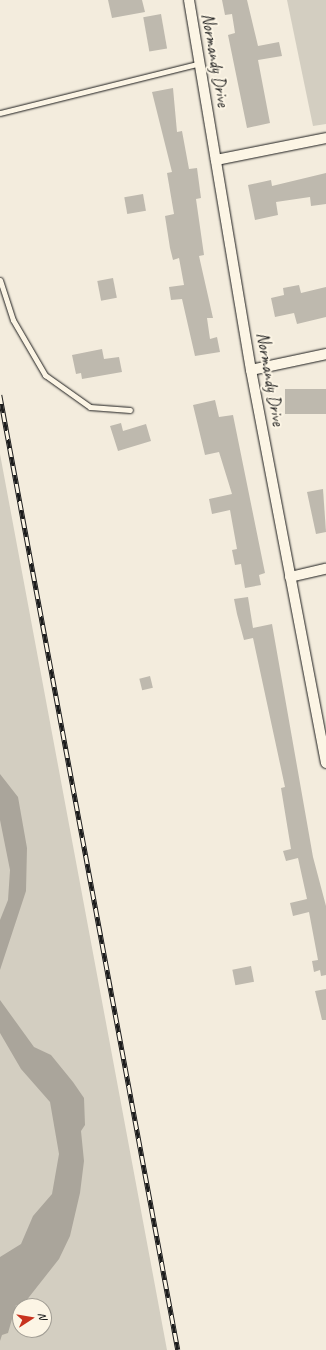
<!DOCTYPE html>
<html>
<head>
<meta charset="utf-8">
<style>
  body { margin:0 }
  #map { position:relative; width:326px; height:1350px; overflow:hidden; background:#f3ecdd; font-family:Caveat,sans-serif }
  div>[style] { position:absolute }
  [style*='--x'] { left:calc(var(--x)*1px); top:calc(var(--y)*1px); width:calc(var(--w)*1px); rotate:calc(var(--a)*1deg) }
  .green>* { inset:0; background:#d3cec1 }
  .water>* { inset:0; background:#aaa59b }
  .building>* { inset:0; background:#beb9ae; transform-origin:0 0 }
  .roads { filter:drop-shadow(0 0 1px #1c1c1c) drop-shadow(0 0 1px #1c1c1c) }
  .lane>* { height:5px; margin:-2.5px; padding:0 2.5px; transform-origin:2.5px; border-radius:2.5px; background:#fcf5e5 }
  .street>* { height:10px; margin:-5px; padding:0 5px; transform-origin:5px; border-radius:5px; background:#fcf5e5 }
  .rail>* { height:4.5px; margin-top:-2.25px; transform-origin:0; background:repeating-linear-gradient(90deg,#fcf5e5 0 9px,#1c1c1c 0 18px); box-sizing:border-box; border-block:1px solid #1c1c1c }
  span { translate:-50% -50%; white-space:nowrap; text-align:center; line-height:1.15; -webkit-text-stroke:4px #fcf5e5; paint-order:stroke }
  .street-label { font-size:17px; color:#1c1c1c }
  .north { position:absolute; left:12px; top:1298px; width:40px; height:40px; box-sizing:border-box; background:#fcf5e5; border:1px solid #a29e95; border-radius:50%; rotate:78deg; font-size:11px; font-weight:700; line-height:16px; text-align:center; color:#1c1c1c }
  .north::after { content:''; display:block; margin:auto; width:14px; height:18px; background:#c8321e; clip-path:polygon(50% 0,100% 100%,50% 72%,0 100%) }
</style>
</head>
<body>
<div id="map">
  <div class="green">
    <i style="clip-path:polygon(287px 0,326px 0,326px 124px,313px 126px)"></i>
    <i style="clip-path:polygon(evenodd,0 454px,167px 1350px,0 1350px,0 454px,20px 1306px,44px 1306px,44px 1330px,20px 1330px,20px 1306px)"></i>
  </div>
  <div class="water">
    <i style="clip-path:polygon(0 774px,18px 797px,27px 848px,26px 891px,0 970px,0 920px,8px 900px,10px 870px,0 820px)"></i>
    <i style="clip-path:polygon(0 1000px,34px 1047px,51px 1055px,73px 1082px,84px 1098px,85px 1125px,81px 1131px,84px 1161px,80px 1193px,70px 1236px,59px 1259px,22px 1306px,16px 1305px,8px 1333px,2px 1335px,0 1341px,0 1257px,21px 1244px,33px 1216px,52px 1194px,59px 1154px,50px 1102px,21px 1069px,0 1033px)"></i>
  </div>
  <div class="building">
    <i style="clip-path:polygon(108px 0,142px 0,145px 12px,112px 18px)"></i>
    <i style="clip-path:polygon(222px 0,247px 0,258px 46px,279px 42px,282px 56px,258px 60px,270px 123px,247px 128px,228px 35px,235px 33px,232px 14px,225px 15px)"></i>
    <i style="left:161px;top:14px;width:35px;height:18px;rotate:80deg"></i>
    <i style="clip-path:polygon(173px 88px,177px 132px,182px 131px,189px 169px,197px 168px,201px 198px,196px 199px,204px 255px,199px 256px,213px 318px,207px 318px,210px 339px,217px 337px,220px 352px,195px 356px,182px 299px,171px 300px,169px 287px,184px 285px,179px 258px,173px 260px,170px 248px,165px 216px,174px 214px,167px 173px,172px 172px,152px 92px)"></i>
    <i style="clip-path:polygon(326px 173px,326px 204px,311px 206px,310px 197px,276px 202px,278px 215px,255px 220px,248px 185px,271px 180px,272px 186px)"></i>
    <i style="left:143px;top:194px;width:17px;height:19px;rotate:80deg"></i>
    <i style="left:113px;top:278px;width:20px;height:16px;rotate:79deg"></i>
    <i style="clip-path:polygon(299px 285px,301px 293px,326px 287px,326px 317px,297px 324px,294px 313px,275px 317px,271px 298px,284px 295px,283px 288px)"></i>
    <i style="clip-path:polygon(102px 349px,104px 359px,119px 357px,122px 372px,82px 379px,81px 373px,76px 374px,72px 355px)"></i>
    <i style="left:326px;top:389px;width:25px;height:41px;rotate:90deg"></i>
    <i style="clip-path:polygon(215px 400px,219px 417px,233px 415px,265px 573px,259px 575px,261px 585px,245px 588px,241px 564px,235px 565px,232px 550px,237px 549px,230px 510px,212px 514px,209px 499px,232px 494px,219px 452px,205px 455px,193px 405px)"></i>
    <i style="clip-path:polygon(121px 423px,123px 431px,146px 424px,151px 441px,118px 451px,110px 426px)"></i>
    <i style="clip-path:polygon(323px 489px,326px 532px,316px 534px,307px 492px)"></i>
    <i style="clip-path:polygon(248px 597px,253px 628px,272px 624px,313px 857px,326px 906px,326px 975px,321px 976px,320px 970px,314px 972px,312px 961px,318px 960px,309px 912px,293px 916px,290px 903px,307px 899px,298px 858px,286px 861px,283px 851px,291px 849px,281px 788px,285px 787px,253px 638px,244px 640px,237px 614px,234px 599px)"></i>
    <i style="left:150px;top:676px;width:12px;height:11px;rotate:76deg"></i>
    <i style="left:251px;top:966px;width:16px;height:19px;rotate:79deg"></i>
    <i style="clip-path:polygon(326px 989px,326px 1020px,322px 1020px,315px 991px)"></i>
  </div>
  <div class="roads">
    <div class="lane">
      <i style="--x:0;--y:113;--w:206;--a:-14"></i>
      <i style="--x:0;--y:280;--w:42;--a:72"></i>
      <i style="--x:13;--y:320;--w:64;--a:59.8"></i>
      <i style="--x:45;--y:375;--w:55;--a:35.4"></i>
      <i style="--x:90;--y:407;--w:40;--a:4.3"></i>
    </div>
    <div class="street">
      <i style="--x:189;--y:0;--w:375;--a:80.5"></i>
      <i style="--x:251;--y:370;--w:400;--a:79.2"></i>
      <i style="--x:216;--y:160;--w:112;--a:-11.3"></i>
      <i style="--x:251;--y:370;--w:77;--a:-12"></i>
      <i style="--x:290;--y:577;--w:37;--a:-13"></i>
    </div>
  </div>
  <div class="rail">
    <i style="--x:0;--y:395;--w:971;--a:79.44"></i>
  </div>
  <div class="street-label">
    <span style="left:215px;top:60px;rotate:80deg">Normandy Drive</span>
    <span style="left:270px;top:379px;rotate:80deg">Normandy Drive</span>
  </div>
  <div class="north">N</div>
</div>
</body>
</html>
